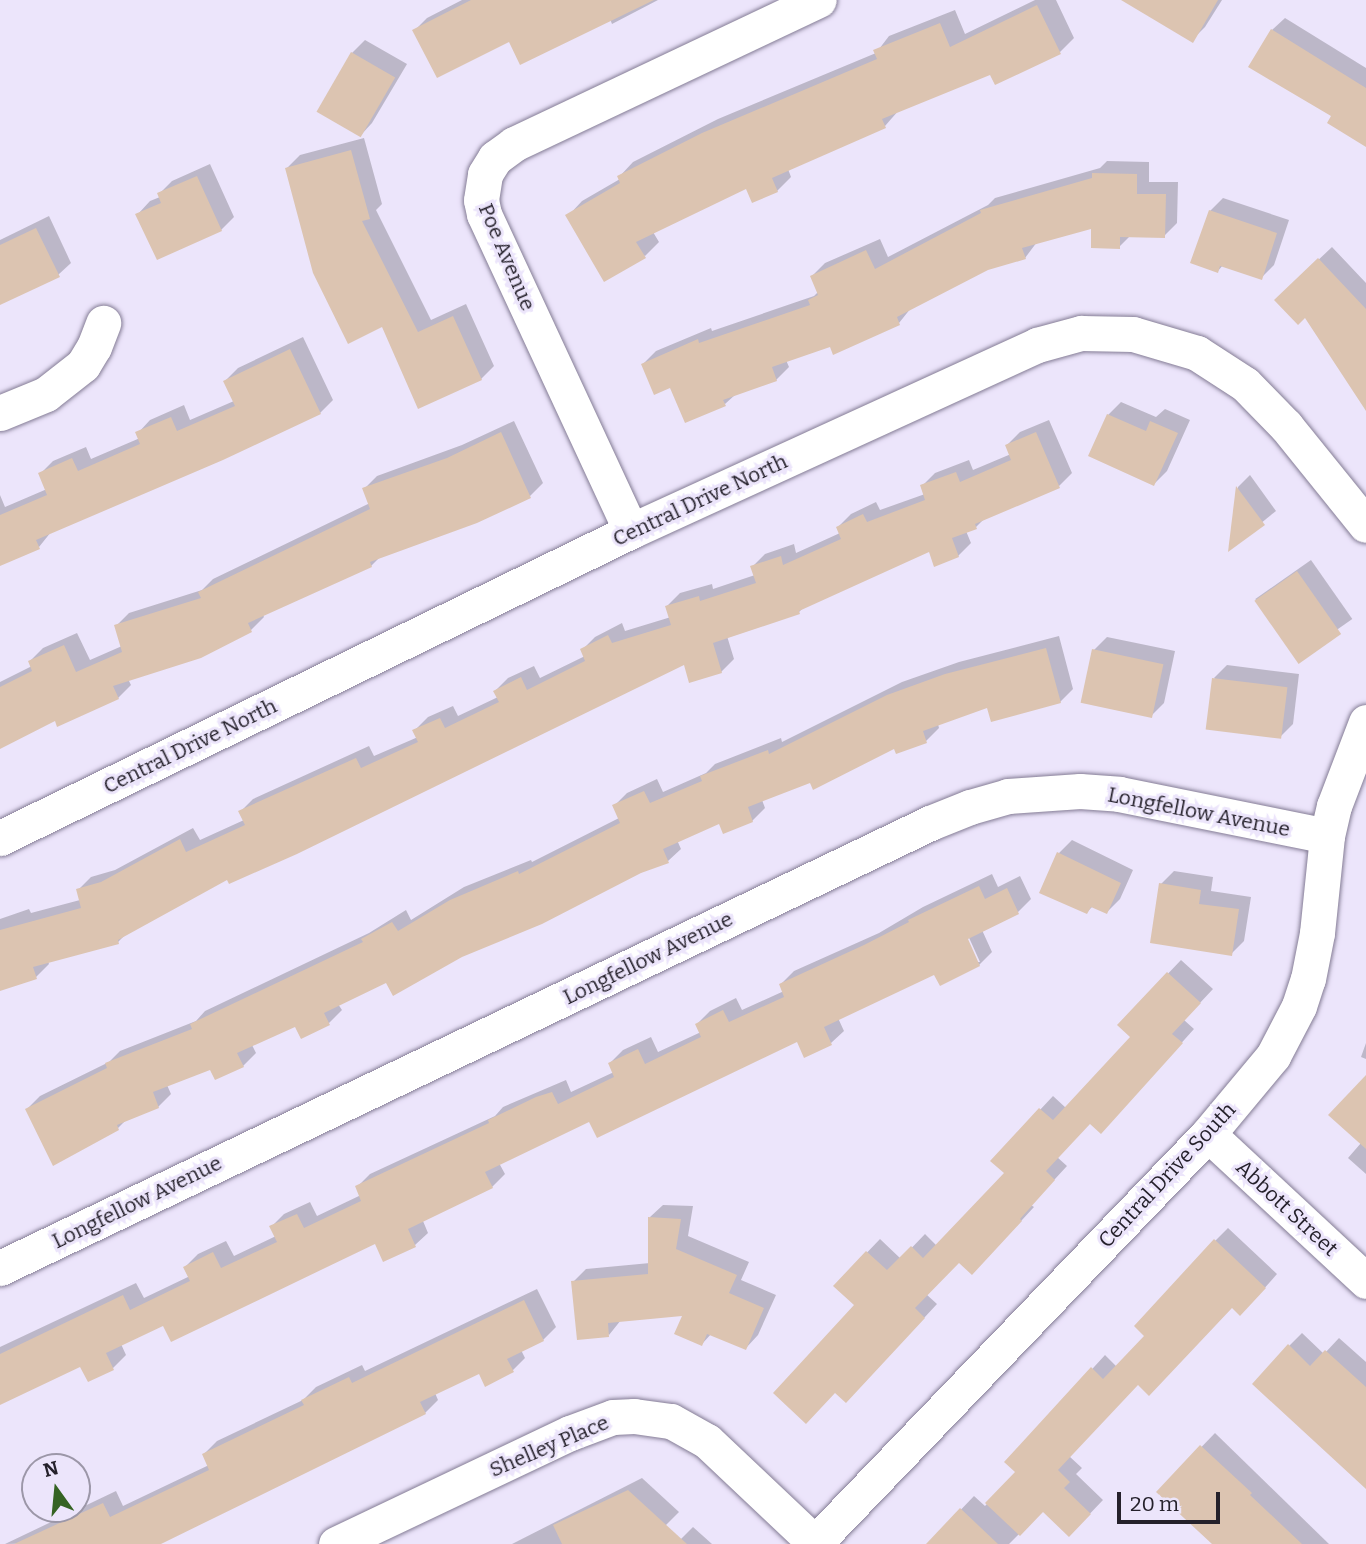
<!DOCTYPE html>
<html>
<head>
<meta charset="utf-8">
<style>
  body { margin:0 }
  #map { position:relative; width:1366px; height:1544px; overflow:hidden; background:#ece5fb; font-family:Bitter,serif }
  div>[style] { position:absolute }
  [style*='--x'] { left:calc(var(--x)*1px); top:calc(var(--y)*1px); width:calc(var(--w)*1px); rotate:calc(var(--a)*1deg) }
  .shadow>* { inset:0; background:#0003; transform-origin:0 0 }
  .building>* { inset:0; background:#dcc4b1; transform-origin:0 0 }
  .roads { filter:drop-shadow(0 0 2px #847c95) drop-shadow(0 0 2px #847c95) }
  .street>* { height:35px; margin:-17.5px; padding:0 17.5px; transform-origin:17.5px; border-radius:17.5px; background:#fff }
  span { translate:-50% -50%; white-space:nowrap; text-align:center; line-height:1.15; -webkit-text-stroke:6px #ece5fb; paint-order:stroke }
  .street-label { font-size:21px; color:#25212b }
  .north { position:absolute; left:21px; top:1453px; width:70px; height:70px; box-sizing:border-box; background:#ece5fb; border:2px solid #9c97a8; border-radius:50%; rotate:345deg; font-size:19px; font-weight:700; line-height:28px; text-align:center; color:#25212b }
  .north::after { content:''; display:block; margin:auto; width:24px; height:32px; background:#356323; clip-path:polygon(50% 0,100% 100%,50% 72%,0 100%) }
  .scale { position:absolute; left:1117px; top:1492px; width:103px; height:32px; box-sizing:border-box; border:4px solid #25212b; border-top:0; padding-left:9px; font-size:21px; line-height:24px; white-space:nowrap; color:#25212b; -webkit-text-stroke:5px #ece5fb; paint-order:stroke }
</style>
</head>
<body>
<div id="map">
  <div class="shadow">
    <i style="clip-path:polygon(462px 0,658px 0,612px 24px,610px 19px,510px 40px,414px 31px,427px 18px)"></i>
    <i style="clip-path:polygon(1035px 0,1056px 0,1074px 38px,1060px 52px,996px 83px,990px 72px,899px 110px,885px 126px,788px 169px,791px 177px,777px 191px,747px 186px,653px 232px,659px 242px,645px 256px,568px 216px,582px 201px,620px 179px,619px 177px,633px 162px,718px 119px,876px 53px,889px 36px,955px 10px,965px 34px)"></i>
    <i style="clip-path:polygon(1125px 0,1222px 0,1205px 27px,1192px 40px)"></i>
    <i style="clip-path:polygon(1285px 18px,1366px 68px,1366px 145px,1334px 116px,1272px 30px)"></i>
    <i style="clip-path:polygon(365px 40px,407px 64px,372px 123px,360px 136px,352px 53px)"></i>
    <i style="clip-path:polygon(364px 138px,382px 204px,376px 210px,431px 320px,466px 304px,494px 366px,481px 379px,383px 325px,287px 168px,300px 155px)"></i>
    <i style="clip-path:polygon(1107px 161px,1149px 162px,1149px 182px,1178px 182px,1177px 223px,1164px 236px,1131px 235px,1119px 247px,1093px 226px,1037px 242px,1025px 258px,987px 268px,911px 308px,899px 323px,834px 353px,830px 345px,786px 360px,789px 367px,776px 380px,736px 394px,725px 404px,671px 386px,643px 364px,656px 351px,711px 328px,712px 331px,814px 296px,819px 291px,812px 276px,825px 263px,880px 239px,888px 257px,988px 205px,995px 198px,1100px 168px)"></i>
    <i style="clip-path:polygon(210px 164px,234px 217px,221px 230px,138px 214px,150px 201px,160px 197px,159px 194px,172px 181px)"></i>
    <i style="clip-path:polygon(1223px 198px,1289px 220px,1274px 265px,1261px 278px,1223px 265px,1218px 271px,1210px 211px)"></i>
    <i style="clip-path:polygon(49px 216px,71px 263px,58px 275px,0 303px,0 240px)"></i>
    <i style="clip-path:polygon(1332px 247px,1366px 283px,1366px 387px,1306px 315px,1276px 300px)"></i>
    <i style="clip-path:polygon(303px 337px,333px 400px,320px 413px,51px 532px,39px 547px,0 564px,0 495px,5px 507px,47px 489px,40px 474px,53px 461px,86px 447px,91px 459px,140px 438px,138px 433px,150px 420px,184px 405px,190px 420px,234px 401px,225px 381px,238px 368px)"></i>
    <i style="clip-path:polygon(1121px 402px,1156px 417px,1165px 409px,1190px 420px,1167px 471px,1154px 484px,1108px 415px)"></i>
    <i style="clip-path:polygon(1049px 420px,1072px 473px,1059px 486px,985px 518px,976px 527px,966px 531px,971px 543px,958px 556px,930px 550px,806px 605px,799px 612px,727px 636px,734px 659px,721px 672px,685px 662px,228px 877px,127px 933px,118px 942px,48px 961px,49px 964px,36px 977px,0 990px,0 919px,29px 909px,31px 913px,80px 900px,78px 890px,91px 877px,115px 870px,193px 828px,200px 840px,244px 820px,240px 812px,253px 799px,369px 746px,374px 756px,418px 737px,415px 730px,428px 717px,453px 706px,458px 716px,498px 697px,495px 691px,508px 678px,534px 666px,540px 678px,585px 656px,582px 650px,595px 637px,622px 623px,625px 631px,671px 617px,667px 606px,680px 593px,712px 584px,713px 589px,755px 575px,752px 567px,765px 554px,794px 544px,796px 553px,840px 533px,838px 527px,851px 514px,876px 502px,880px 510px,925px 494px,922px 486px,935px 473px,969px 460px,973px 470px,1011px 454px,1007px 445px,1020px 432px)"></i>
    <i style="clip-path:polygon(514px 421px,543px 483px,530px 496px,381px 556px,371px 566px,263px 615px,264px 617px,251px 630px,200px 657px,128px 679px,131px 685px,118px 698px,55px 719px,0 747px,0 682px,32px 666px,30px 661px,43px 648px,77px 633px,90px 660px,122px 646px,116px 626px,129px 613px,202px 590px,213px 579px,370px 503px,364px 489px,377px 476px,462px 445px)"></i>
    <i style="clip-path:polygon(1250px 475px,1276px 511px,1230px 548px,1238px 487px)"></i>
    <i style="left:1311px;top:560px;width:72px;height:68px;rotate:55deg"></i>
    <i style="clip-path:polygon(1059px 636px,1073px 689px,1060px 702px,988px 706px,938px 724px,939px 728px,926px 741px,895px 747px,762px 800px,765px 808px,752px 821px,720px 821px,677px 840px,681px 849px,668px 861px,386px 980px,338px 1004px,342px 1010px,329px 1023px,296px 1024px,252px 1045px,256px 1053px,243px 1066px,211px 1067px,167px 1085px,171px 1094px,158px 1107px,127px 1119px,118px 1128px,54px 1164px,27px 1109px,40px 1096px,109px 1062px,120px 1051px,196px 1021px,205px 1011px,369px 933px,406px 910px,411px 920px,464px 887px,531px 860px,532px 862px,619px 818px,614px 806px,627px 793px,657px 779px,663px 792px,706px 773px,715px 764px,781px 738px,782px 742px,902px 682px,959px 662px)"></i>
    <i style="clip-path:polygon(1107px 637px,1175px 651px,1164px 703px,1151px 716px,1094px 650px)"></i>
    <i style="clip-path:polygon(1227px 665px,1299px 674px,1293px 724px,1280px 737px,1214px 678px)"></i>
    <i style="clip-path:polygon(1072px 840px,1133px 870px,1120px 899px,1107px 912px,1093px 906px,1087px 912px,1041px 892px,1059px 853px)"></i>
    <i style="clip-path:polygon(1174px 871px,1213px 877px,1211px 891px,1251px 897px,1244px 941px,1231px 954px,1161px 884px)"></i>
    <i style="clip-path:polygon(evenodd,992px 874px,998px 887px,1020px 876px,1031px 899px,1018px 912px,982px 930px,992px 952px,979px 965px,935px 973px,838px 1018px,844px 1031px,831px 1043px,798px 1040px,590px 1120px,499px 1163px,505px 1174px,492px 1187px,423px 1221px,428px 1233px,415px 1245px,384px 1260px,376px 1241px,164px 1323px,121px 1344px,126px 1355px,113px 1368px,89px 1380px,81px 1365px,0 1404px,0 1347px,136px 1283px,144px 1298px,190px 1276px,185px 1267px,198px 1254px,226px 1241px,234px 1256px,276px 1236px,271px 1227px,284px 1214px,310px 1202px,317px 1216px,361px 1195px,357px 1187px,370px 1174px,495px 1116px,503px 1107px,566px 1080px,571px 1092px,614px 1072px,610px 1063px,623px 1050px,651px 1037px,658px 1052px,701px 1032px,697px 1024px,710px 1011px,736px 998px,742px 1010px,784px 991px,781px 984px,794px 971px,879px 933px,923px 907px,992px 874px,966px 931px,980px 962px,976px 962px,962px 932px,966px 931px)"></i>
    <i style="clip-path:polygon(1181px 960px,1213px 989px,1184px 1020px,1194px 1029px,1113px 1119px,1090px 1122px,1057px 1157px,1067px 1166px,1031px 1205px,1034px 1207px,985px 1260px,959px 1260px,926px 1294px,937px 1304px,859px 1388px,857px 1305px,836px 1285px,880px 1239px,901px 1259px,925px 1234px,937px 1246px,1006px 1173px,993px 1160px,1053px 1096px,1066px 1108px,1132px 1037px,1119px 1025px)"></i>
    <i style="clip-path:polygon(1366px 1043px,1366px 1059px,1361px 1057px)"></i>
    <i style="clip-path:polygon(1366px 1078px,1366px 1174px,1348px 1158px,1361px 1143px)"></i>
    <i style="clip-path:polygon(663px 1205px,693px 1206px,688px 1236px,749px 1262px,741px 1280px,776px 1295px,758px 1335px,746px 1348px,712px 1333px,702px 1344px,685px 1314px,621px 1320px,609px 1335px,573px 1282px,586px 1269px,650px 1263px,650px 1217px)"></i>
    <i style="clip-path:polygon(1228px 1228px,1277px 1274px,1253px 1301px,1232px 1306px,1138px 1383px,1069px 1456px,1082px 1468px,1076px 1474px,1103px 1500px,1082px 1522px,1043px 1510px,1009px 1544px,928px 1544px,974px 1496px,985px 1506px,1017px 1472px,1007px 1462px,1105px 1355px,1117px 1367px,1147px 1335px,1215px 1241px)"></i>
    <i style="clip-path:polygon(537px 1289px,556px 1327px,543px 1340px,521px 1350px,525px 1358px,512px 1371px,479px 1372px,435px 1393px,438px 1400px,425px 1413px,163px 1541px,5px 1544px,116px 1491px,123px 1506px,209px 1465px,204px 1454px,217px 1441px,303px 1400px,316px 1387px,362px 1365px,365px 1371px)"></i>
    <i style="clip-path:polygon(1302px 1333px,1324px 1354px,1339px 1338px,1366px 1362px,1366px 1487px,1289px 1346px)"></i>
    <i style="clip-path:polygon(1215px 1433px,1329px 1544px,1216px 1544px,1158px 1492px)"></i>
    <i style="clip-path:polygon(642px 1478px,679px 1512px,666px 1525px,625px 1544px,512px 1544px)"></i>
    <i style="clip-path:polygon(693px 1527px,712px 1544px,676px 1544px)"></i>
  </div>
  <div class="building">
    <i style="clip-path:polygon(471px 0,654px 0,520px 65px,509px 42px,437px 78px,412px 30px)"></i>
    <i style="clip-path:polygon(1121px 0,1218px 0,1193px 43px)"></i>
    <i style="clip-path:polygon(1037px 5px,1061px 54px,995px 85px,990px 75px,882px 119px,886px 128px,772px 178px,778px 192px,752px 203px,746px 189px,636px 242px,646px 258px,604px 282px,565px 215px,620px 183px,617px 176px,702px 133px,877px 59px,873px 50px,940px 23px,950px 47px)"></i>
    <i style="clip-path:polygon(1271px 29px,1366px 88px,1366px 147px,1327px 123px,1331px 116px,1248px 67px)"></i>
    <i style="left:351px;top:52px;width:51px;height:69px;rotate:30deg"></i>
    <i style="clip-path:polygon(351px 150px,370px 219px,362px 221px,418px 332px,453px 316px,482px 380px,418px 409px,382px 327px,348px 344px,313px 273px,285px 168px)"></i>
    <i style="clip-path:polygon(1092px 173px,1137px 174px,1137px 194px,1166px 194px,1165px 238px,1120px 237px,1120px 249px,1091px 248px,1091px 229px,1022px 248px,1026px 259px,988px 270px,897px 317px,900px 325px,833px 355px,830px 347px,772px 367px,777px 381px,723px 400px,726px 406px,685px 423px,670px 388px,654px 395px,641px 364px,698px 339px,699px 343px,810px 305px,808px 300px,818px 295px,810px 276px,866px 250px,875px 269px,981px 213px,980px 210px,1092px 178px)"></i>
    <i style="clip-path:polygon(197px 176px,222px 231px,157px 260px,135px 214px,161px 203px,157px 193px)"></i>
    <i style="clip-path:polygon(1209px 210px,1277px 233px,1262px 280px,1220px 266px,1218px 273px,1190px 263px)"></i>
    <i style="clip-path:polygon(36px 228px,60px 277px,0 305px,0 245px)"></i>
    <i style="clip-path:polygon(1318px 258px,1366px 309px,1366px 411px,1305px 318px,1298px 325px,1274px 300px)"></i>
    <i style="clip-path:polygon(290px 349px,321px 414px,223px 460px,36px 540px,40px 549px,0 566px,0 515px,47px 495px,38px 473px,72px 458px,78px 471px,140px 444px,135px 432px,171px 417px,177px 431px,235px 406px,223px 381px)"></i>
    <i style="clip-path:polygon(1107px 414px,1146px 431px,1150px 421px,1178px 433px,1154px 486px,1088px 456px)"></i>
    <i style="clip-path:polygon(501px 432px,531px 498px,477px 523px,370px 562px,372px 567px,248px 623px,252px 632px,201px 658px,113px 686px,119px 699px,57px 727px,55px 721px,0 749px,0 687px,32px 671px,28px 661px,64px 645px,76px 672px,122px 652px,114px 625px,201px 598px,198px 592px,370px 509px,362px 488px,447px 458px)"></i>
    <i style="clip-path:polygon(1036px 432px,1060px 488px,975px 524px,977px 529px,952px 538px,959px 557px,934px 567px,929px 552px,799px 611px,800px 614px,713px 643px,722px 673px,689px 683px,684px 665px,297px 854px,229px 884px,227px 880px,118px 940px,119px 944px,33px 967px,37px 979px,0 991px,0 930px,81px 908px,76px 889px,101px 882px,180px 839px,186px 852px,245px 825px,238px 811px,356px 758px,361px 768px,418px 742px,412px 730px,440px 718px,445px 728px,499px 702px,493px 691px,521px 677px,527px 690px,585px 661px,580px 649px,608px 635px,612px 643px,671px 625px,665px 606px,699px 596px,700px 601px,756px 583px,750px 566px,781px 556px,783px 565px,841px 539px,836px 527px,863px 514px,867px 522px,925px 500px,920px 485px,956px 472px,960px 482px,1011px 460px,1005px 445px)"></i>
    <i style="clip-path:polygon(1236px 486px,1265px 525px,1228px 552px)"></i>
    <i style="left:1297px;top:571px;width:77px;height:52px;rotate:55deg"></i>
    <i style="clip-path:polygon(1046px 648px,1061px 703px,991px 722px,987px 708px,923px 731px,927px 743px,896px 754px,894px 749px,813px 790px,810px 783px,748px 807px,753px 822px,723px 834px,719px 824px,663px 849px,669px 863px,641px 873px,542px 924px,462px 957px,393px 996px,386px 983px,324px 1013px,330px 1025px,301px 1039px,295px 1027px,237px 1053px,244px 1067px,215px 1080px,210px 1070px,153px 1092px,159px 1108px,117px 1125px,119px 1130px,53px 1166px,25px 1109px,107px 1068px,105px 1063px,192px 1029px,190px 1024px,363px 942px,361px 939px,392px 922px,398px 931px,450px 900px,518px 871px,519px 874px,620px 823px,612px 805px,644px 791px,650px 803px,702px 781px,700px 776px,768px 750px,769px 754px,887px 695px,945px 674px)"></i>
    <i style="left:1092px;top:649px;width:73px;height:55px;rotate:12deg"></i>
    <i style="left:1212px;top:678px;width:76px;height:52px;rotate:7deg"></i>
    <i style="clip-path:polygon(1057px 852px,1121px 883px,1107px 914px,1091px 907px,1087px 914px,1039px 893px)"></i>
    <i style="clip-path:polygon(1159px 883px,1201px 890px,1199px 904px,1239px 909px,1232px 956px,1150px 943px)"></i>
    <i style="clip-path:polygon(979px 886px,985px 899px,1007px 888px,1019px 914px,968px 939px,980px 966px,940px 986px,934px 975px,824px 1027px,832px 1045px,804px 1058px,797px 1042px,597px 1138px,589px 1122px,485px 1172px,493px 1188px,408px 1229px,416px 1247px,383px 1262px,375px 1244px,171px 1342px,163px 1326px,106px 1353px,114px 1370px,88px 1382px,80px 1367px,0 1405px,0 1354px,123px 1295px,130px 1310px,190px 1281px,183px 1267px,213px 1252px,221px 1268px,277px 1242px,269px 1226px,297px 1214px,304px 1228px,361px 1201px,355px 1186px,489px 1123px,488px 1120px,536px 1097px,552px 1092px,558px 1104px,614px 1077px,608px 1063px,638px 1049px,645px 1064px,701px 1037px,695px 1024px,723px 1010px,729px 1022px,784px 997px,779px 984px,864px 945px,909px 922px,908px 920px)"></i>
    <i style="clip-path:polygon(1167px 972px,1201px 1003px,1172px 1034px,1183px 1043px,1101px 1134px,1090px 1124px,1046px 1171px,1055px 1180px,1020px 1219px,1022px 1221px,972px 1275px,959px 1263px,915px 1308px,925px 1318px,846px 1403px,835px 1393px,806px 1424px,773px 1393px,854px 1305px,833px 1286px,866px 1251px,887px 1270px,911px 1246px,923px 1258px,1004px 1173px,990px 1161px,1039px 1108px,1053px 1120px,1130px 1037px,1117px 1025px)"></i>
    <i style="clip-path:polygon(1366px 1075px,1366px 1149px,1328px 1115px)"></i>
    <i style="clip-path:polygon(648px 1217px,681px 1219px,676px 1249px,737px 1275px,729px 1293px,764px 1308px,746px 1350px,707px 1334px,702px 1346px,674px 1334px,682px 1316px,608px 1323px,609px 1337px,577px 1340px,571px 1281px,648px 1274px)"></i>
    <i style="clip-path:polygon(1214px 1239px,1266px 1288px,1240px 1316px,1232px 1308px,1149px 1396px,1138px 1385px,1058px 1470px,1070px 1482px,1064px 1488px,1091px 1514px,1069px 1537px,1043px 1512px,1020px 1536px,985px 1503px,1015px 1472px,1004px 1462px,1091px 1367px,1103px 1379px,1144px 1336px,1134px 1326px)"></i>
    <i style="clip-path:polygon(524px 1300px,544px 1341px,507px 1359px,514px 1372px,485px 1387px,479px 1374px,420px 1402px,426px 1414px,161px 1544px,14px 1544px,103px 1503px,110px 1517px,209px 1470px,202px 1454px,304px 1405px,301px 1400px,349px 1377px,352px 1383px)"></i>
    <i style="clip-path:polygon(1288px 1344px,1310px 1366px,1325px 1350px,1366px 1387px,1366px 1489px,1252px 1384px)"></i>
    <i style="clip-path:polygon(1200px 1445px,1252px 1493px,1250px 1495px,1302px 1544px,1212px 1544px,1156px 1492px)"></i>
    <i style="clip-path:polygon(628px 1490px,687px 1544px,562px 1544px,553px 1525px)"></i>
    <i style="clip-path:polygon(960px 1508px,998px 1544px,926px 1544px)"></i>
  </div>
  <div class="roads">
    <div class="street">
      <i style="--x:0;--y:413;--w:50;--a:-22.4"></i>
      <i style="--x:46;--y:394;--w:47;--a:-38.1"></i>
      <i style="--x:83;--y:365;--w:21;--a:-59"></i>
      <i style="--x:94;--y:347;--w:26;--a:-69"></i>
      <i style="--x:631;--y:531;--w:349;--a:-114.9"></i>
      <i style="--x:484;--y:214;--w:14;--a:-102"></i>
      <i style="--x:481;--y:200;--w:26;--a:-81"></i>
      <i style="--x:485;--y:174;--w:19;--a:-58"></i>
      <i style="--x:495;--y:158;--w:24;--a:-36"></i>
      <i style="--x:514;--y:144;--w:337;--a:-25.3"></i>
      <i style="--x:0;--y:838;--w:702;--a:-25.94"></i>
      <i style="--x:631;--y:531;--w:447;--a:-24.6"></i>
      <i style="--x:1037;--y:345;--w:46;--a:-15.3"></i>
      <i style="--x:1081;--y:333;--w:52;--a:1.1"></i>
      <i style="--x:1133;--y:334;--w:67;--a:16.5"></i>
      <i style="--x:1197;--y:353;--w:57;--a:32.9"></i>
      <i style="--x:1245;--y:384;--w:59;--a:45.7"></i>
      <i style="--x:1286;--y:426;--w:127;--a:51.1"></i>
      <i style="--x:1208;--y:1134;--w:216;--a:42.9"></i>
      <i style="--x:0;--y:1268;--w:1031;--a:-25.57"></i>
      <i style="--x:930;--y:823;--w:43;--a:-21.8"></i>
      <i style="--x:970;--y:807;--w:40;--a:-16"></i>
      <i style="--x:1008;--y:796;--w:72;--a:-4"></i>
      <i style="--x:1080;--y:791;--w:39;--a:4"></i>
      <i style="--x:1119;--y:794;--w:212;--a:11.4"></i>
      <i style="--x:336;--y:1544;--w:259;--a:-25.4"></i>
      <i style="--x:570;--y:1433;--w:46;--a:-20.4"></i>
      <i style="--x:613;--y:1417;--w:21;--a:-3"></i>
      <i style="--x:634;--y:1416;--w:37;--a:8"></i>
      <i style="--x:671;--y:1421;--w:41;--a:29.1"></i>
      <i style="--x:707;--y:1441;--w:149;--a:43.4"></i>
      <i style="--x:814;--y:1544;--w:569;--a:-46.14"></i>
      <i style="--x:1208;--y:1134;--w:102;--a:-50.2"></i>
      <i style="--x:1273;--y:1056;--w:56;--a:-62.5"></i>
      <i style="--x:1299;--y:1006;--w:28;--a:-72"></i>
      <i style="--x:1308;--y:979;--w:47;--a:-78.9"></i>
      <i style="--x:1317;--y:933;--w:98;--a:-84.1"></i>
      <i style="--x:1327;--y:836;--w:31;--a:-77"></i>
      <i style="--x:1334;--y:806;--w:90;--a:-69.1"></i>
    </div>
  </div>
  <div class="street-label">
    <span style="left:507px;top:257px;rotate:67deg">Poe Avenue</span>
    <span style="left:700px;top:500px;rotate:-25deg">Central Drive North</span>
    <span style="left:190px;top:746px;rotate:-26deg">Central Drive North</span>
    <span style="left:1199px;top:812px;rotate:11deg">Longfellow Avenue</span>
    <span style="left:648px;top:958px;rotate:-26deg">Longfellow Avenue</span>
    <span style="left:1167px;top:1175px;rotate:-47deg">Central Drive South</span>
    <span style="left:137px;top:1202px;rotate:-26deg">Longfellow Avenue</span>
    <span style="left:1287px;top:1208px;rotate:43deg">Abbott Street</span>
    <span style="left:549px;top:1446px;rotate:-23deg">Shelley Place</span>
  </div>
  <div class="north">N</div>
  <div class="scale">20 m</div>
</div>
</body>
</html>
